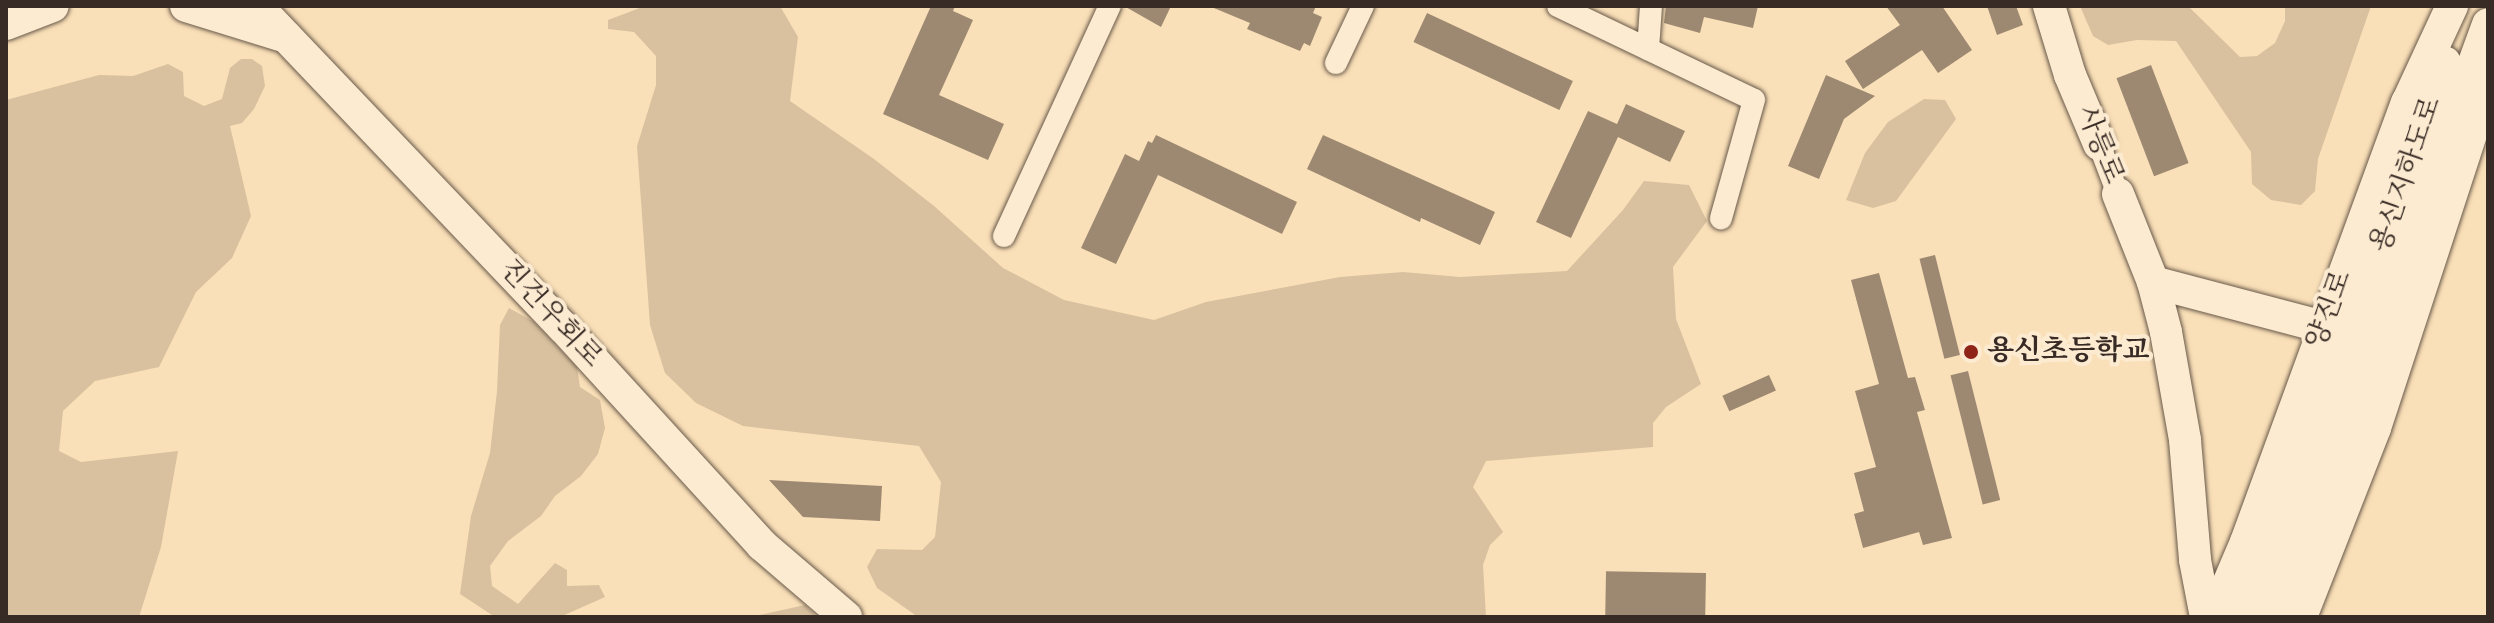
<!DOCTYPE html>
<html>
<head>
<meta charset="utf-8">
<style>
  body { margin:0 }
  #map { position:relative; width:2494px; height:623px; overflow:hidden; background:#fae0b8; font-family:"Old Standard TT","Noto Serif KR",serif }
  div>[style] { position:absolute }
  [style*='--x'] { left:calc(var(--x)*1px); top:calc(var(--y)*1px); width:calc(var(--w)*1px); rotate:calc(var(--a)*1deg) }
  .green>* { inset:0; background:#d9c19f }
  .building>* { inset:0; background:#9d8971; transform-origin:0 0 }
  .roads { filter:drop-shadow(0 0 2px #68584a) drop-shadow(0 0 2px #68584a) }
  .street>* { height:22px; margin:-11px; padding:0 11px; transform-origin:11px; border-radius:11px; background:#fcebd1 }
  .secondary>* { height:32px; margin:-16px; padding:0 16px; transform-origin:16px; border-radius:16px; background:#fcebd1 }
  .dots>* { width:22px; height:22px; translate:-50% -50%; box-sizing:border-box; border:4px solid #fcebd1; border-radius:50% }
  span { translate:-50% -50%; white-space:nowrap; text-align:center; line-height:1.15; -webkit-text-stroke:8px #fcebd1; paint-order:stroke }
  .street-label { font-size:28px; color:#382b25 }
  .poi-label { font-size:28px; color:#382b25; font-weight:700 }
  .left { translate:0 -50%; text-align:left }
  .frame { position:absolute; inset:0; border:8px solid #382b25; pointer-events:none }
</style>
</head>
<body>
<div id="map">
  <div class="green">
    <i style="clip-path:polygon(645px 6px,780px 6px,798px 37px,790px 101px,874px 159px,934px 206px,1003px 268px,1064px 300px,1154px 320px,1206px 302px,1340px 277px,1403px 272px,1460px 277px,1567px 271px,1623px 210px,1644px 181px,1689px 185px,1707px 221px,1673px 267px,1676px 319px,1701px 384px,1666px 407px,1653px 423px,1653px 447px,1486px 461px,1473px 487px,1503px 532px,1490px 545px,1483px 565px,1486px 617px,918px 617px,877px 588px,867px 567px,877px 549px,922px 550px,935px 537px,941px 482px,919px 446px,743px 426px,696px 403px,665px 373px,650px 325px,637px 146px,656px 85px,656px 56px,634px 32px,608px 29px,608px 20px)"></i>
    <i style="clip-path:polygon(2080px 6px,2188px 6px,2240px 57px,2257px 56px,2275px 43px,2285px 21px,2285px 6px,2371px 6px,2318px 159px,2315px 191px,2301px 205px,2271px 200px,2252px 184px,2251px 152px,2176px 41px,2137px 40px,2108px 45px,2093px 36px)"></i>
    <i style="clip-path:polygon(241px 59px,252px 59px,262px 66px,265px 86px,254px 109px,242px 123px,230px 126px,251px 216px,232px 258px,196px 292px,159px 367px,95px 381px,63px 411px,59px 451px,81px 462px,178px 451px,161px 547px,139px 617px,6px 617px,6px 100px,99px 75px,133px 76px,168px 64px,183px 72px,184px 96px,204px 106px,222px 99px,230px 68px)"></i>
    <i style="clip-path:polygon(1924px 99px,1945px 100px,1956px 119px,1896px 201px,1873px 208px,1846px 200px,1865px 153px,1888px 122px)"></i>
    <i style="clip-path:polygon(509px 308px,534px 322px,577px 367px,580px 387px,600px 400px,605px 428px,598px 454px,581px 476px,555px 496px,541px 516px,508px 541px,490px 566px,492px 586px,518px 604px,555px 563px,567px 570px,567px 586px,599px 585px,605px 597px,560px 617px,495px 617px,460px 594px,471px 516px,490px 453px,497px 391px,500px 325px)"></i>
    <i style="clip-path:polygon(805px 605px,817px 617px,751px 617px)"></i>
  </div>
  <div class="building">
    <i style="clip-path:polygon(931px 6px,955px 6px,953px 11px,973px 20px,939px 95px,1004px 124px,988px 160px,883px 114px)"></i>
    <i style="clip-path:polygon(1124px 6px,1171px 6px,1161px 27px)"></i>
    <i style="clip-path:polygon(1209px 6px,1316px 6px,1313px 13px,1322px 17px,1310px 46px,1304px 43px,1300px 51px,1247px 29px,1250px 23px)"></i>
    <i style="clip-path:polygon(1666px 6px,1758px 6px,1753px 28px,1704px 17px,1700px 33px,1664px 23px)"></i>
    <i style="clip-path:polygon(1886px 6px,1942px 6px,1972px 50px,1938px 73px,1922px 50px,1863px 89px,1845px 61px,1900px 25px)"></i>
    <i style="clip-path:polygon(1987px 6px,2016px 6px,2023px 25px,1997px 35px)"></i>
    <i style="left:1427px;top:13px;width:161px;height:32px;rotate:25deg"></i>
    <i style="left:2151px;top:65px;width:105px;height:37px;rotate:69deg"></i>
    <i style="clip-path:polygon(1826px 75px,1875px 96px,1844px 119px,1819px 179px,1788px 166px)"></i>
    <i style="clip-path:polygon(1626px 104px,1685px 131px,1670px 162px,1618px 137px,1571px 238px,1536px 222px,1588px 111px,1617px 124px)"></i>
    <i style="clip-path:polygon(1156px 135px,1297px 202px,1282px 234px,1158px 175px,1116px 264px,1081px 248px,1125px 154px,1139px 161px,1148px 141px,1152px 143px)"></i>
    <i style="clip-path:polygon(1323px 135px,1495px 212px,1480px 245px,1421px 218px,1420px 222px,1307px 169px)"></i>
    <i style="left:1935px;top:255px;width:103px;height:16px;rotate:76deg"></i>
    <i style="clip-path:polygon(1879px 273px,1908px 378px,1915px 377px,1925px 410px,1917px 412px,1952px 538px,1923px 545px,1919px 532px,1863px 548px,1854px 514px,1864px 511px,1854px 473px,1876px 467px,1855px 391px,1879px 384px,1851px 280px)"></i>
    <i style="left:1968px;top:371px;width:133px;height:18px;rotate:76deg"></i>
    <i style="left:1769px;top:375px;width:17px;height:51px;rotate:66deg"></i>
    <i style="clip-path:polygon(769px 480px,882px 486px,880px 521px,803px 517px)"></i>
    <i style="left:1706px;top:573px;width:44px;height:100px;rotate:91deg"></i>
  </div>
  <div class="roads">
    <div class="street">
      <i style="--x:1558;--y:6;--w:217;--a:25.6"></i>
      <i style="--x:1754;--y:100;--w:123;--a:105.6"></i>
      <i style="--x:1648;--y:49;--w:43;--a:-86"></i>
      <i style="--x:1336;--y:63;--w:63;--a:-64.7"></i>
      <i style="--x:2099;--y:144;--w:53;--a:69.2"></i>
      <i style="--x:1004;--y:236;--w:253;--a:-65.3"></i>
    </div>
    <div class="secondary">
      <i style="--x:186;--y:6;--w:105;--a:17.2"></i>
      <i style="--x:257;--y:6;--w:443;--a:46.4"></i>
      <i style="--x:563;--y:327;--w:295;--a:47.6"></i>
      <i style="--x:762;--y:545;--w:111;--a:40.6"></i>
      <i style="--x:2049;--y:6;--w:72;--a:73.1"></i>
      <i style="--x:2070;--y:75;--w:75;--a:67.2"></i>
      <i style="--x:6;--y:24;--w:50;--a:-21"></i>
      <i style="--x:2118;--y:194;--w:95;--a:68.3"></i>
      <i style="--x:2153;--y:282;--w:52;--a:75.4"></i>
      <i style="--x:2166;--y:332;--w:110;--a:80"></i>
      <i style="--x:2185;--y:440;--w:120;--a:85.2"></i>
      <i style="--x:2195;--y:560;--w:58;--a:79.1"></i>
      <i style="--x:2153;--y:282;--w:176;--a:14.8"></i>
      <i style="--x:2243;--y:611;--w:185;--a:-66.8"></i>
      <i style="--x:2316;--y:441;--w:400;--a:-71.2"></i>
      <i style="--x:2214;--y:617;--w:82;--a:-66.9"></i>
      <i style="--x:2246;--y:542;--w:468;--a:-69.9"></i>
      <i style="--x:2407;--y:103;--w:107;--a:-65.1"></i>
      <i style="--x:2270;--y:617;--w:155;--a:-66.1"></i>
      <i style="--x:2333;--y:475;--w:323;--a:-71.6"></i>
      <i style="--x:2435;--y:169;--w:154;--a:-69.9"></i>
      <i style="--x:2301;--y:617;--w:203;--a:-68.6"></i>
      <i style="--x:2375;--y:428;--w:358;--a:-71.9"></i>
    </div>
  </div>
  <div class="dots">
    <i style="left:1971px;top:352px;background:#8f2418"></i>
  </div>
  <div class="street-label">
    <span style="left:2099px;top:145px;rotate:68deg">사릉로</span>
    <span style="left:2407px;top:175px;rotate:-71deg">용신지하도로</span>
    <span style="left:2330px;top:310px;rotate:-70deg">양진로</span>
    <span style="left:550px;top:314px;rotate:47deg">진건우회로</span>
  </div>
  <div class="poi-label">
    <span class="left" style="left:1987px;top:352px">용신초등학교</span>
  </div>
  <div class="frame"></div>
</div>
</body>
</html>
